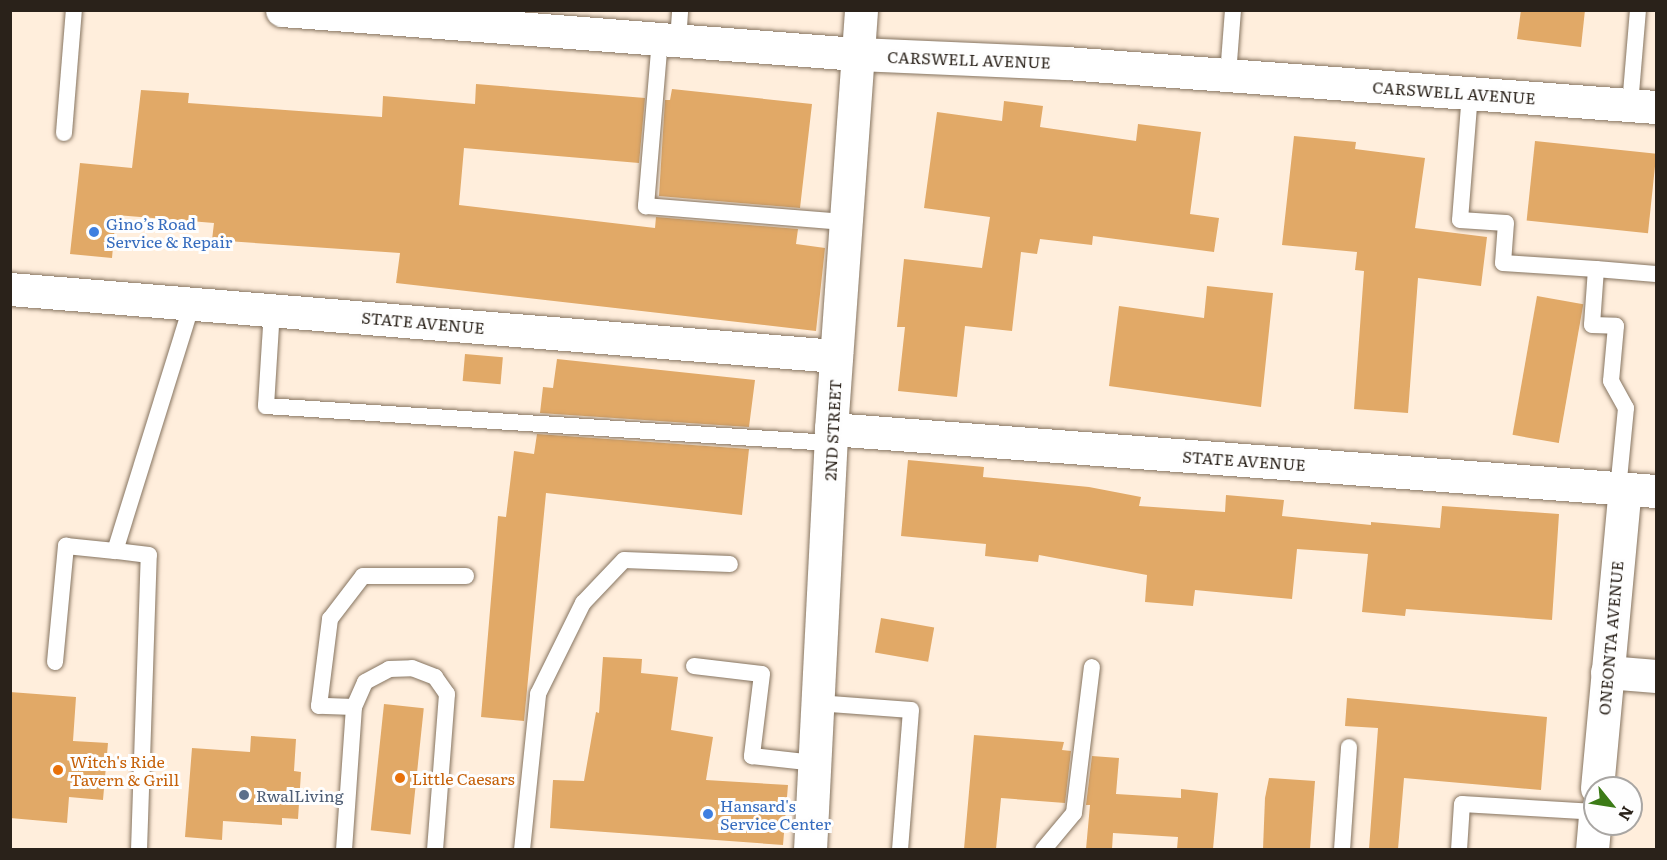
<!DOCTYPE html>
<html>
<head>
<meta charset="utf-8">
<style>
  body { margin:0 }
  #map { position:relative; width:1667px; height:860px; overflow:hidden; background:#ffeedc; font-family:Literata,serif }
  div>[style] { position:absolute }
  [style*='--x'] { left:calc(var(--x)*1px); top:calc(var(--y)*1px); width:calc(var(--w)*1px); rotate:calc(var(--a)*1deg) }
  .building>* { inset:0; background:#e1a967; transform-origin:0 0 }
  .roads { filter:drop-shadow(0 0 2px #867460) drop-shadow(0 0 2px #867460) }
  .lane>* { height:16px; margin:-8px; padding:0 8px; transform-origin:8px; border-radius:8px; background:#fff }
  .street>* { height:33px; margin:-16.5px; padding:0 16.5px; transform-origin:16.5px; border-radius:16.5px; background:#fff }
  .secondary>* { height:33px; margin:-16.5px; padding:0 16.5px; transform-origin:16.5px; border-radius:16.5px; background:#fff }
  .dots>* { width:16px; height:16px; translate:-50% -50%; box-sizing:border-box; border:3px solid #fefefe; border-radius:50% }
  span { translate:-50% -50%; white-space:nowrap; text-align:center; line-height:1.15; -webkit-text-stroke:6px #fefefe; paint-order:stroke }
  .street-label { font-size:16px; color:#2a221a }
  .shop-label { font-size:16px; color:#366cbe }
  .left { translate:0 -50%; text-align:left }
  .food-label { font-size:16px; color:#c56008 }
  .service-label { font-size:16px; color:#4e5e75 }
  .frame { position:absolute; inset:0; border:12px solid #2a221a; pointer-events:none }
  .north { position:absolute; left:1583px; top:776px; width:60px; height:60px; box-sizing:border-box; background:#fefefe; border:2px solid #a9a6a3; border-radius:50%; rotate:120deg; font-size:16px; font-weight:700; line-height:24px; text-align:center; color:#2a221a }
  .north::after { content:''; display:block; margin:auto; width:21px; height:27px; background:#3c7b17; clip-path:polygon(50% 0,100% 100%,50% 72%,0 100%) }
</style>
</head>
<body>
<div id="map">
  <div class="building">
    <i style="clip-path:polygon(1521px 10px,1585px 10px,1581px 47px,1517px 39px)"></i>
    <i style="clip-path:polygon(476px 84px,645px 98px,639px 163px,464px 148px,459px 205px,655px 228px,656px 217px,798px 229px,796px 244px,825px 248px,816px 331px,396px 283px,400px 253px,212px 240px,214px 223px,116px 215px,112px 258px,70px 254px,80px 163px,132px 168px,141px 90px,189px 93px,188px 103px,382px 117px,383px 96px,475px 104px)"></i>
    <i style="clip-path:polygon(672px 89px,812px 104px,800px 208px,659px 196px,665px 100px,670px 100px)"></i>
    <i style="clip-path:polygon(1004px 101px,1043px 106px,1040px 127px,1136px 141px,1138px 124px,1201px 132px,1190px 214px,1219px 218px,1214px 252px,1093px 236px,1092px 245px,1040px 239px,1037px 254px,1021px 252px,1012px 331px,965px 326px,957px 397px,898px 391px,905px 327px,897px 327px,904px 259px,982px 268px,990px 217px,924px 208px,937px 112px,1002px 121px)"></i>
    <i style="clip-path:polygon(1294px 136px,1356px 142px,1355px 149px,1425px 158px,1415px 228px,1487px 237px,1481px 286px,1418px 278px,1408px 413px,1354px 409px,1364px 271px,1355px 270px,1357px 252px,1282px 245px)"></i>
    <i style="left:1535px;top:141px;width:122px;height:80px;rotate:6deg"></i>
    <i style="clip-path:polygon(1207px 286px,1273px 293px,1261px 407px,1109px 386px,1119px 306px,1204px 318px)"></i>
    <i style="left:1537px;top:296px;width:47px;height:141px;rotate:10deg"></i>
    <i style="left:465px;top:354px;width:38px;height:27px;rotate:5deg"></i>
    <i style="clip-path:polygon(557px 359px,755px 380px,749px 427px,540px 413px,543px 387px,553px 388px)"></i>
    <i style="clip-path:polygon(537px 434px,749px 449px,742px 515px,546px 493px,524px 721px,481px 717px,498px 516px,506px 517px,514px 451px,534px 454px)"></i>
    <i style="clip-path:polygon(908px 460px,984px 467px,983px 477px,1089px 487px,1141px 497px,1139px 506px,1225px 512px,1226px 495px,1284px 500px,1282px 516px,1371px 525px,1371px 522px,1440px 528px,1442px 506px,1559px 514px,1552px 620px,1406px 609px,1405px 616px,1362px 612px,1368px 554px,1297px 549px,1292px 599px,1195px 590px,1193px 606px,1145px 602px,1147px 575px,1039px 555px,1038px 562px,985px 556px,986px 544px,901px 536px)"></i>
    <i style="left:881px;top:618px;width:54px;height:35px;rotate:10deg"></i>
    <i style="clip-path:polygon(603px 657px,642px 659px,641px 673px,678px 677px,671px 730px,713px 737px,706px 780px,788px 785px,783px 845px,550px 828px,553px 780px,584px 781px,596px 712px,599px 713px)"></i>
    <i style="clip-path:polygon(10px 692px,76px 697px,73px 741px,108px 743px,103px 800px,69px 797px,67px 823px,10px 818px)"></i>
    <i style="clip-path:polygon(1347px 698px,1547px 717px,1541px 790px,1404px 778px,1398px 849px,1369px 849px,1378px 728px,1345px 726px)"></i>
    <i style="left:384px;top:704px;width:40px;height:127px;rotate:6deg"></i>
    <i style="clip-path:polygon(974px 735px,1064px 742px,1062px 750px,1071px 751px,1065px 803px,1001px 798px,996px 849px,964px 849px)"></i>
    <i style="clip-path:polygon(251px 736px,296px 739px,294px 771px,301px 772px,298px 819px,282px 818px,282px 825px,223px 821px,222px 840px,185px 837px,192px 748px,250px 752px)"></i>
    <i style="clip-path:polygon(1092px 756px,1119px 758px,1116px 794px,1181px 798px,1181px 789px,1218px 793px,1213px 849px,1177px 849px,1178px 837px,1113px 833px,1112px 849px,1086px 849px,1090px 805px,1086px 805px)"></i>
    <i style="clip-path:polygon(1269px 778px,1315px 781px,1310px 849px,1263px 849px,1265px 798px)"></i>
  </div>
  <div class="roads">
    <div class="lane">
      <i style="--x:660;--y:39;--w:168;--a:94.8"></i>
      <i style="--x:646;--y:206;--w:200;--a:4.6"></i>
      <i style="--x:678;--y:41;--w:31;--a:-86"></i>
      <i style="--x:1228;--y:75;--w:65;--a:-85.6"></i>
      <i style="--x:1470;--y:93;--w:127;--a:94.5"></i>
      <i style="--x:1460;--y:220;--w:46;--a:3.7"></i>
      <i style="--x:1506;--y:223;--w:40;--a:94.3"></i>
      <i style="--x:1503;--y:263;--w:93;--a:3.7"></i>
      <i style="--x:1596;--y:269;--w:56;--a:94.1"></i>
      <i style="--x:1592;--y:325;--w:24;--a:2"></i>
      <i style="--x:1616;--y:326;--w:55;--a:95.2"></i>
      <i style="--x:1611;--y:381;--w:31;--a:61"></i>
      <i style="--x:1626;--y:408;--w:81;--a:95.6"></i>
      <i style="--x:1630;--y:105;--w:95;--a:-85.2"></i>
      <i style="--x:64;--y:133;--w:123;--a:-85.4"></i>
      <i style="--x:1596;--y:269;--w:60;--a:4.8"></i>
      <i style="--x:272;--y:310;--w:96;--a:93.6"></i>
      <i style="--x:266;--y:406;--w:566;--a:3.75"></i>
      <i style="--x:55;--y:662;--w:117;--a:-84.6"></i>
      <i style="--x:66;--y:546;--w:49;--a:5.8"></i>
      <i style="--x:694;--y:666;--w:68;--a:6.7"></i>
      <i style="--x:762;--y:674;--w:83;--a:97"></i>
      <i style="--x:752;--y:756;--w:62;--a:6.4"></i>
      <i style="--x:817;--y:703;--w:94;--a:4.3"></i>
      <i style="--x:911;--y:710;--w:140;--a:94.5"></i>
      <i style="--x:354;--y:707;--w:35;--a:-178"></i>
      <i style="--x:319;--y:706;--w:88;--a:-82.8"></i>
      <i style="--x:330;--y:619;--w:54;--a:-52.5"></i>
      <i style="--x:363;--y:576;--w:103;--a:0"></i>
      <i style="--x:139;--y:850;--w:295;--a:-88.1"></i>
      <i style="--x:149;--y:555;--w:34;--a:-173"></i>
      <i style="--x:115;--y:551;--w:259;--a:-72.7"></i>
      <i style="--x:344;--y:850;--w:143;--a:-86"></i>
      <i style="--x:354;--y:707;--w:27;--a:-66"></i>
      <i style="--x:365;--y:682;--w:27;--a:-28"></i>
      <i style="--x:389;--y:669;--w:23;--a:-2"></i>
      <i style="--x:412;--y:668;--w:25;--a:21"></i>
      <i style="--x:435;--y:677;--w:21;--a:55"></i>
      <i style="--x:447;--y:694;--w:156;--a:94.4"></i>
      <i style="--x:522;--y:850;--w:157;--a:-84.1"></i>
      <i style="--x:538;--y:694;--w:102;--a:-63.7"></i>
      <i style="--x:583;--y:603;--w:59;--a:-46.4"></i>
      <i style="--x:624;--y:560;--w:106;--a:2.2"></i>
      <i style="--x:1043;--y:850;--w:48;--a:-50"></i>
      <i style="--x:1074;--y:813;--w:147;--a:-83"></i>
      <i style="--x:1342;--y:850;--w:103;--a:-86.1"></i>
      <i style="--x:1459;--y:850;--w:46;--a:-86.3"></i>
      <i style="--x:1462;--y:804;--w:133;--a:3.4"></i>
    </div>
    <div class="street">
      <i style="--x:10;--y:289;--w:829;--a:4.64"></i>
      <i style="--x:831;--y:429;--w:827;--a:4.3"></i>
      <i style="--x:1607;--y:672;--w:49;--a:4.7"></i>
      <i style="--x:1597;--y:788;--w:300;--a:-84.7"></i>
      <i style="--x:1592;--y:850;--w:37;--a:-85"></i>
    </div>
    <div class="secondary">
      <i style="--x:282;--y:10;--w:577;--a:4.38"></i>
      <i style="--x:857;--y:54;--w:209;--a:2.5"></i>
      <i style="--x:1066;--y:63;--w:592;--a:4.27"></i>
      <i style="--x:810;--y:850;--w:422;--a:-87.1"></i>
      <i style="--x:831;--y:429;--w:420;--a:-85.9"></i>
    </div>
  </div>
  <div class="dots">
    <i style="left:94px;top:232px;background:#3f7fe0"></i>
    <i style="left:58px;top:770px;background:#e8710a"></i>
    <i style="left:400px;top:778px;background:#e8710a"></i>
    <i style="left:244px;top:795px;background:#5c6f8a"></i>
    <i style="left:708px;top:814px;background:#3f7fe0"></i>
  </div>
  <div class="street-label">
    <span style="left:969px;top:59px;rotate:2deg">CARSWELL AVENUE</span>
    <span style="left:1454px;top:92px;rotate:4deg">CARSWELL AVENUE</span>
    <span style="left:423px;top:322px;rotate:5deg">STATE AVENUE</span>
    <span style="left:832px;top:430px;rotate:-87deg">2ND STREET</span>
    <span style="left:1244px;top:460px;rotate:4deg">STATE AVENUE</span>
    <span style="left:1610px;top:638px;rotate:-85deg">ONEONTA AVENUE</span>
  </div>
  <div class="shop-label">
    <span class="left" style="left:106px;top:232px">Gino’s Road<br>Service &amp; Repair</span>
    <span class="left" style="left:720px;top:814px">Hansard's<br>Service Center</span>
  </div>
  <div class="food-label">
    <span class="left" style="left:70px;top:770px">Witch's Ride<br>Tavern &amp; Grill</span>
    <span class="left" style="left:412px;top:778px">Little Caesars</span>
  </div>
  <div class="service-label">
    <span class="left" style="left:256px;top:795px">RwalLiving</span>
  </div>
  <div class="frame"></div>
  <div class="north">N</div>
</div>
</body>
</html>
